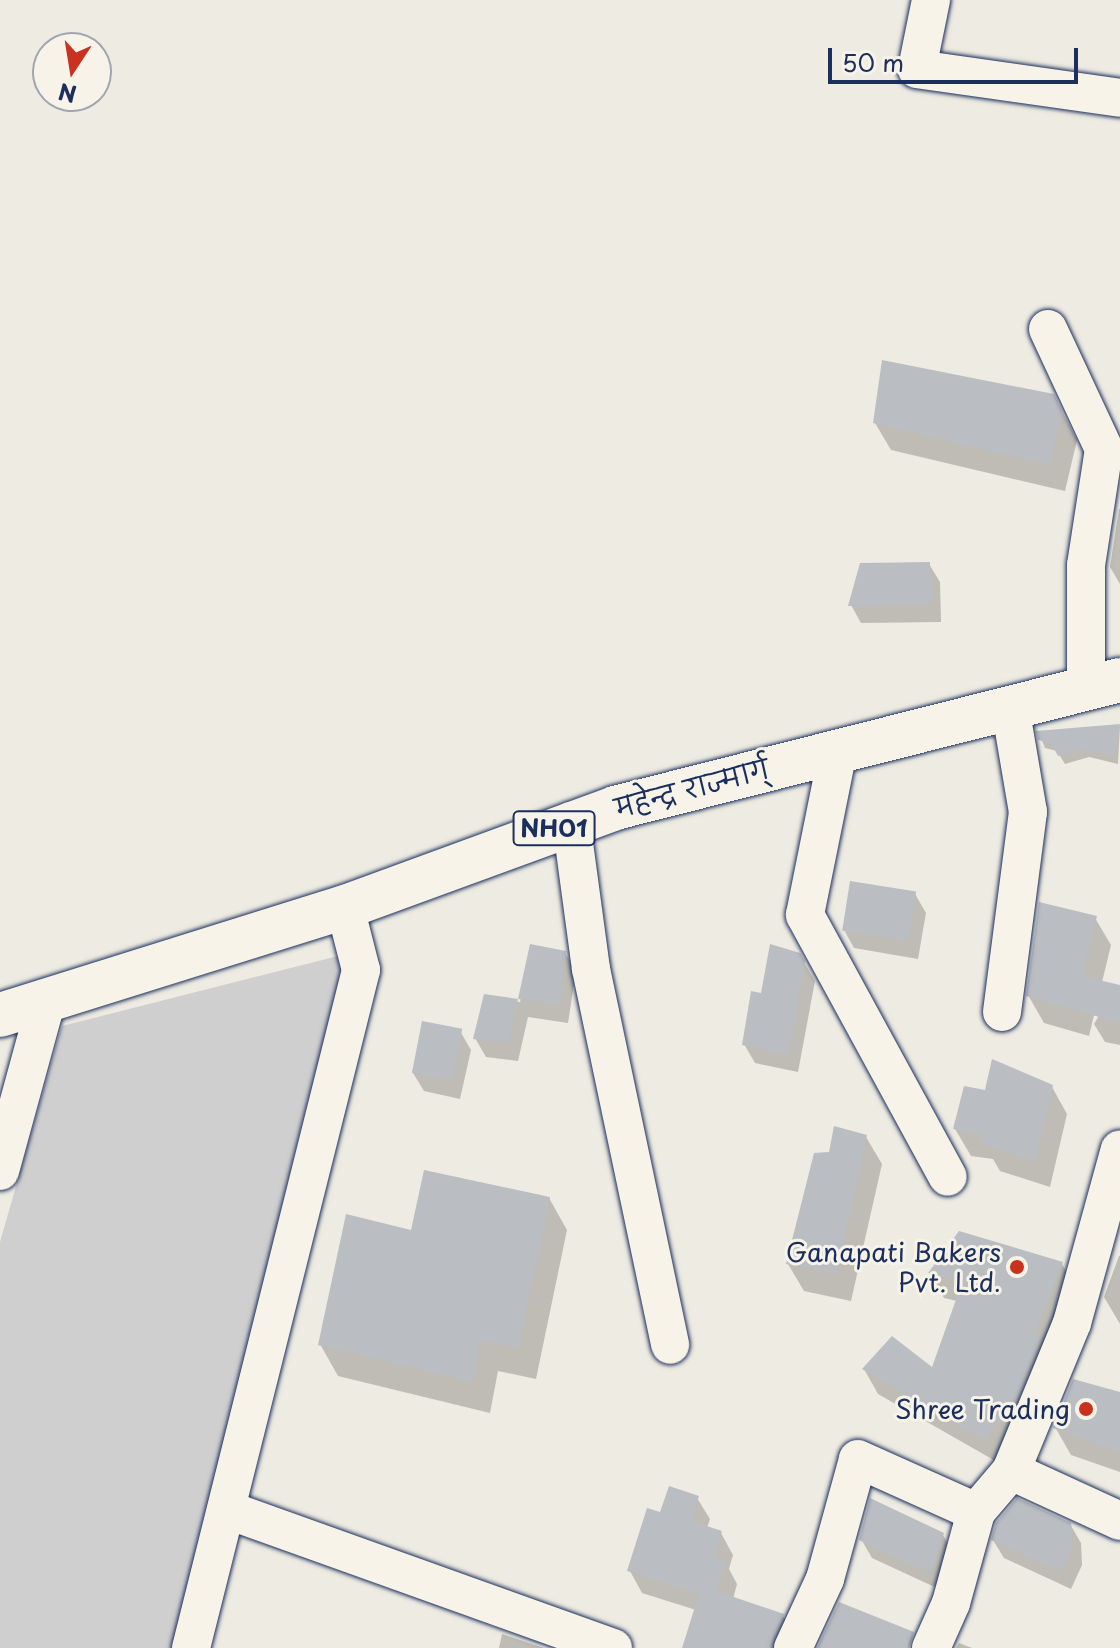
<!DOCTYPE html>
<html>
<head>
<meta charset="utf-8">
<style>
  body { margin:0 }
  #map { position:relative; width:1120px; height:1648px; overflow:hidden; background:#eeebe2; font-family:"Playpen Sans","Playpen Sans Deva",sans-serif }
  div>[style] { position:absolute }
  [style*='--x'] { left:calc(var(--x)*1px); top:calc(var(--y)*1px); width:calc(var(--w)*1px); rotate:calc(var(--a)*1deg) }
  .green>* { inset:0; background:#cfcfcf }
  .shadow>* { inset:0; background:#0003 }
  .building>* { inset:0; background:#babdc2; transform-origin:0 0 }
  .roads { filter:drop-shadow(0 0 2px #1b2f5e) drop-shadow(0 0 2px #1b2f5e) }
  .minor>* { height:38px; margin:-19px; padding:0 19px; transform-origin:19px; border-radius:19px; background:#f7f3e8 }
  .highway>* { height:44px; margin:-22px; padding:0 22px; transform-origin:22px; border-radius:22px; background:#f7f3e8 }
  .dots>* { width:22px; height:22px; translate:-50% -50%; box-sizing:border-box; border:4px solid #f7f3e8; border-radius:50% }
  span { translate:-50% -50%; white-space:nowrap; text-align:center; line-height:1.15; -webkit-text-stroke:6px #f7f3e8; paint-order:stroke }
  .shield-label span { padding:2px 6px; background:#f7f3e8; border:2px solid; border-radius:6px; -webkit-text-stroke-width:0 }
  .shield-label { font-size:24px; color:#1b2f5e; font-weight:700 }
  .street-label { font-size:26px; color:#1b2f5e }
  .poi-label { font-size:26px; color:#1b2f5e }
  .right { translate:-100% -50%; text-align:right }
  .north { position:absolute; left:32px; top:32px; width:80px; height:80px; box-sizing:border-box; background:#f7f3e8; border:2px solid #9fa5b1; border-radius:50%; rotate:192deg; font-size:22px; font-weight:700; line-height:32px; text-align:center; color:#1b2f5e }
  .north::after { content:''; display:block; margin:auto; width:28px; height:36px; background:#c8321e; clip-path:polygon(50% 0,100% 100%,50% 72%,0 100%) }
  .scale { position:absolute; left:828px; top:48px; width:250px; height:36px; box-sizing:border-box; border:4px solid #1b2f5e; border-top:0; padding-left:10px; font-size:24px; line-height:28px; white-space:nowrap; color:#1b2f5e; -webkit-text-stroke:6px #f7f3e8; paint-order:stroke }
</style>
</head>
<body>
<div id="map">
  <div class="green">
    <i style="clip-path:polygon(358px 951px,180px 1648px,0 1648px,0 1242px,62px 1026px)"></i>
  </div>
  <div class="shadow">
    <i style="clip-path:polygon(1053px 395px,1077px 440px,1065px 491px,891px 450px,875px 423px)"></i>
    <i style="clip-path:polygon(1119px 509px,1120px 509px,1120px 584px,1110px 567px)"></i>
    <i style="clip-path:polygon(929px 564px,940px 582px,941px 622px,861px 623px,851px 605px)"></i>
    <i style="clip-path:polygon(1120px 726px,1118px 764px,1089px 757px,1065px 764px,1057px 751px,1045px 748px,1039px 733px)"></i>
    <i style="clip-path:polygon(915px 894px,926px 913px,918px 959px,854px 948px,844px 930px)"></i>
    <i style="clip-path:polygon(1095px 918px,1111px 945px,1089px 1036px,1044px 1023px,1028px 995px)"></i>
    <i style="clip-path:polygon(532px 947px,565px 953px,576px 971px,568px 1023px,528px 1017px,518px 1061px,486px 1057px,475px 1038px,485px 997px,520px 1002px)"></i>
    <i style="clip-path:polygon(799px 954px,815px 981px,798px 1072px,755px 1063px,744px 1044px,763px 995px)"></i>
    <i style="clip-path:polygon(1116px 987px,1120px 987px,1120px 1045px,1105px 1042px,1094px 1024px)"></i>
    <i style="clip-path:polygon(460px 1031px,471px 1050px,460px 1099px,424px 1091px,413px 1073px)"></i>
    <i style="clip-path:polygon(1052px 1087px,1067px 1114px,1050px 1187px,1000px 1171px,993px 1159px,971px 1156px,955px 1129px)"></i>
    <i style="clip-path:polygon(866px 1137px,882px 1164px,851px 1301px,804px 1291px,788px 1264px,831px 1154px)"></i>
    <i style="clip-path:polygon(549px 1198px,567px 1230px,536px 1379px,498px 1371px,490px 1413px,338px 1376px,320px 1344px,412px 1233px)"></i>
    <i style="clip-path:polygon(1119px 1256px,1120px 1256px,1120px 1324px,1104px 1297px)"></i>
    <i style="clip-path:polygon(1062px 1264px,1076px 1288px,999px 1463px,878px 1394px,864px 1369px,932px 1371px,957px 1301px,944px 1298px,930px 1274px)"></i>
    <i style="clip-path:polygon(1120px 1394px,1120px 1472px,1071px 1455px,1055px 1427px)"></i>
    <i style="clip-path:polygon(697px 1498px,710px 1519px,707px 1528px,721px 1533px,733px 1555px,729px 1569px,737px 1584px,733px 1599px,783px 1616px,795px 1638px,792px 1648px,684px 1648px,696px 1610px,642px 1593px,630px 1571px,662px 1515px)"></i>
    <i style="clip-path:polygon(1070px 1524px,1081px 1543px,1082px 1565px,1071px 1589px,1004px 1558px,993px 1540px)"></i>
    <i style="clip-path:polygon(943px 1535px,953px 1553px,941px 1590px,872px 1558px,861px 1539px)"></i>
    <i style="clip-path:polygon(502px 1634px,544px 1648px,499px 1648px)"></i>
    <i style="clip-path:polygon(959px 1643px,972px 1648px,956px 1648px)"></i>
  </div>
  <div class="building">
    <i style="clip-path:polygon(882px 360px,1054px 394px,1062px 411px,1050px 465px,873px 423px)"></i>
    <i style="clip-path:polygon(930px 562px,931px 604px,848px 606px,860px 563px)"></i>
    <i style="clip-path:polygon(1120px 724px,1114px 756px,1083px 749px,1058px 756px,1051px 743px,1038px 740px,1036px 731px)"></i>
    <i style="left:850px;top:881px;width:67px;height:50px;rotate:9deg"></i>
    <i style="clip-path:polygon(1039px 902px,1097px 916px,1082px 976px,1120px 985px,1120px 1023px,1026px 996px)"></i>
    <i style="clip-path:polygon(530px 944px,566px 951px,559px 1005px,518px 999px)"></i>
    <i style="clip-path:polygon(770px 944px,800px 953px,805px 961px,788px 1055px,742px 1045px,751px 991px,761px 993px)"></i>
    <i style="clip-path:polygon(484px 994px,518px 999px,508px 1043px,473px 1039px)"></i>
    <i style="left:422px;top:1021px;width:41px;height:53px;rotate:11deg"></i>
    <i style="clip-path:polygon(992px 1059px,1053px 1085px,1035px 1161px,982px 1144px,980px 1133px,953px 1129px,964px 1086px,985px 1090px)"></i>
    <i style="clip-path:polygon(834px 1126px,867px 1135px,836px 1274px,786px 1264px,814px 1153px,829px 1152px)"></i>
    <i style="clip-path:polygon(424px 1170px,550px 1197px,518px 1348px,480px 1340px,472px 1382px,318px 1345px,346px 1214px,411px 1230px)"></i>
    <i style="clip-path:polygon(959px 1231px,1063px 1262px,1034px 1334px,1040px 1337px,1018px 1395px,984px 1440px,862px 1369px,892px 1336px,932px 1367px,962px 1283px,928px 1273px)"></i>
    <i style="clip-path:polygon(1073px 1379px,1120px 1392px,1120px 1452px,1053px 1428px)"></i>
    <i style="clip-path:polygon(669px 1486px,699px 1496px,691px 1521px,722px 1531px,714px 1557px,726px 1560px,716px 1591px,784px 1614px,771px 1648px,682px 1648px,699px 1594px,627px 1571px,647px 1508px,660px 1512px)"></i>
    <i style="clip-path:polygon(870px 1498px,944px 1533px,930px 1573px,859px 1540px)"></i>
    <i style="clip-path:polygon(1017px 1498px,1071px 1523px,1073px 1545px,1060px 1572px,991px 1540px,996px 1523px)"></i>
    <i style="clip-path:polygon(839px 1602px,914px 1632px,909px 1648px,817px 1648px)"></i>
  </div>
  <div class="roads">
    <div class="minor">
      <i style="--x:931;--y:0;--w:70;--a:101.5"></i>
      <i style="--x:917;--y:69;--w:205;--a:8.1"></i>
      <i style="--x:1048;--y:329;--w:132;--a:65"></i>
      <i style="--x:1104;--y:449;--w:117;--a:98.8"></i>
      <i style="--x:1086;--y:565;--w:122;--a:90"></i>
      <i style="--x:838;--y:751;--w:167;--a:101.4"></i>
      <i style="--x:805;--y:915;--w:298;--a:61.4"></i>
      <i style="--x:571;--y:821;--w:149;--a:82.3"></i>
      <i style="--x:591;--y:969;--w:384;--a:78.1"></i>
      <i style="--x:1002;--y:1012;--w:202;--a:-82.6"></i>
      <i style="--x:1028;--y:812;--w:107;--a:-99.7"></i>
      <i style="--x:0;--y:1171;--w:174;--a:-74.7"></i>
      <i style="--x:1011;--y:1471;--w:120;--a:24.6"></i>
      <i style="--x:228;--y:1510;--w:409;--a:19.7"></i>
      <i style="--x:191;--y:1648;--w:699;--a:-75.92"></i>
      <i style="--x:361;--y:970;--w:65;--a:-104.3"></i>
      <i style="--x:793;--y:1648;--w:76;--a:-65.1"></i>
      <i style="--x:825;--y:1579;--w:124;--a:-74.6"></i>
      <i style="--x:858;--y:1459;--w:129;--a:24.2"></i>
      <i style="--x:931;--y:1648;--w:49;--a:-66"></i>
      <i style="--x:951;--y:1603;--w:94;--a:-74.6"></i>
      <i style="--x:976;--y:1512;--w:54;--a:-49.5"></i>
      <i style="--x:1011;--y:1471;--w:160;--a:-67.6"></i>
      <i style="--x:1072;--y:1323;--w:180;--a:-74.6"></i>
    </div>
    <div class="highway">
      <i style="--x:0;--y:1015;--w:362;--a:-17.4"></i>
      <i style="--x:345;--y:907;--w:288;--a:-20.1"></i>
      <i style="--x:615;--y:808;--w:521;--a:-14.22"></i>
    </div>
  </div>
  <div class="dots">
    <i style="left:1017px;top:1267px;background:#c8321e"></i>
    <i style="left:1086px;top:1409px;background:#c8321e"></i>
  </div>
  <div class="shield-label">
    <span style="left:554px;top:828px">NH01</span>
  </div>
  <div class="street-label">
    <span style="left:692px;top:788px;rotate:-15deg">महेन्द्र राज्मार्ग्</span>
  </div>
  <div class="poi-label">
    <span class="right" style="left:1001px;top:1267px">Ganapati Bakers<br>Pvt. Ltd.</span>
    <span class="right" style="left:1070px;top:1409px">Shree Trading</span>
  </div>
  <div class="north">N</div>
  <div class="scale">50 m</div>
</div>
</body>
</html>
